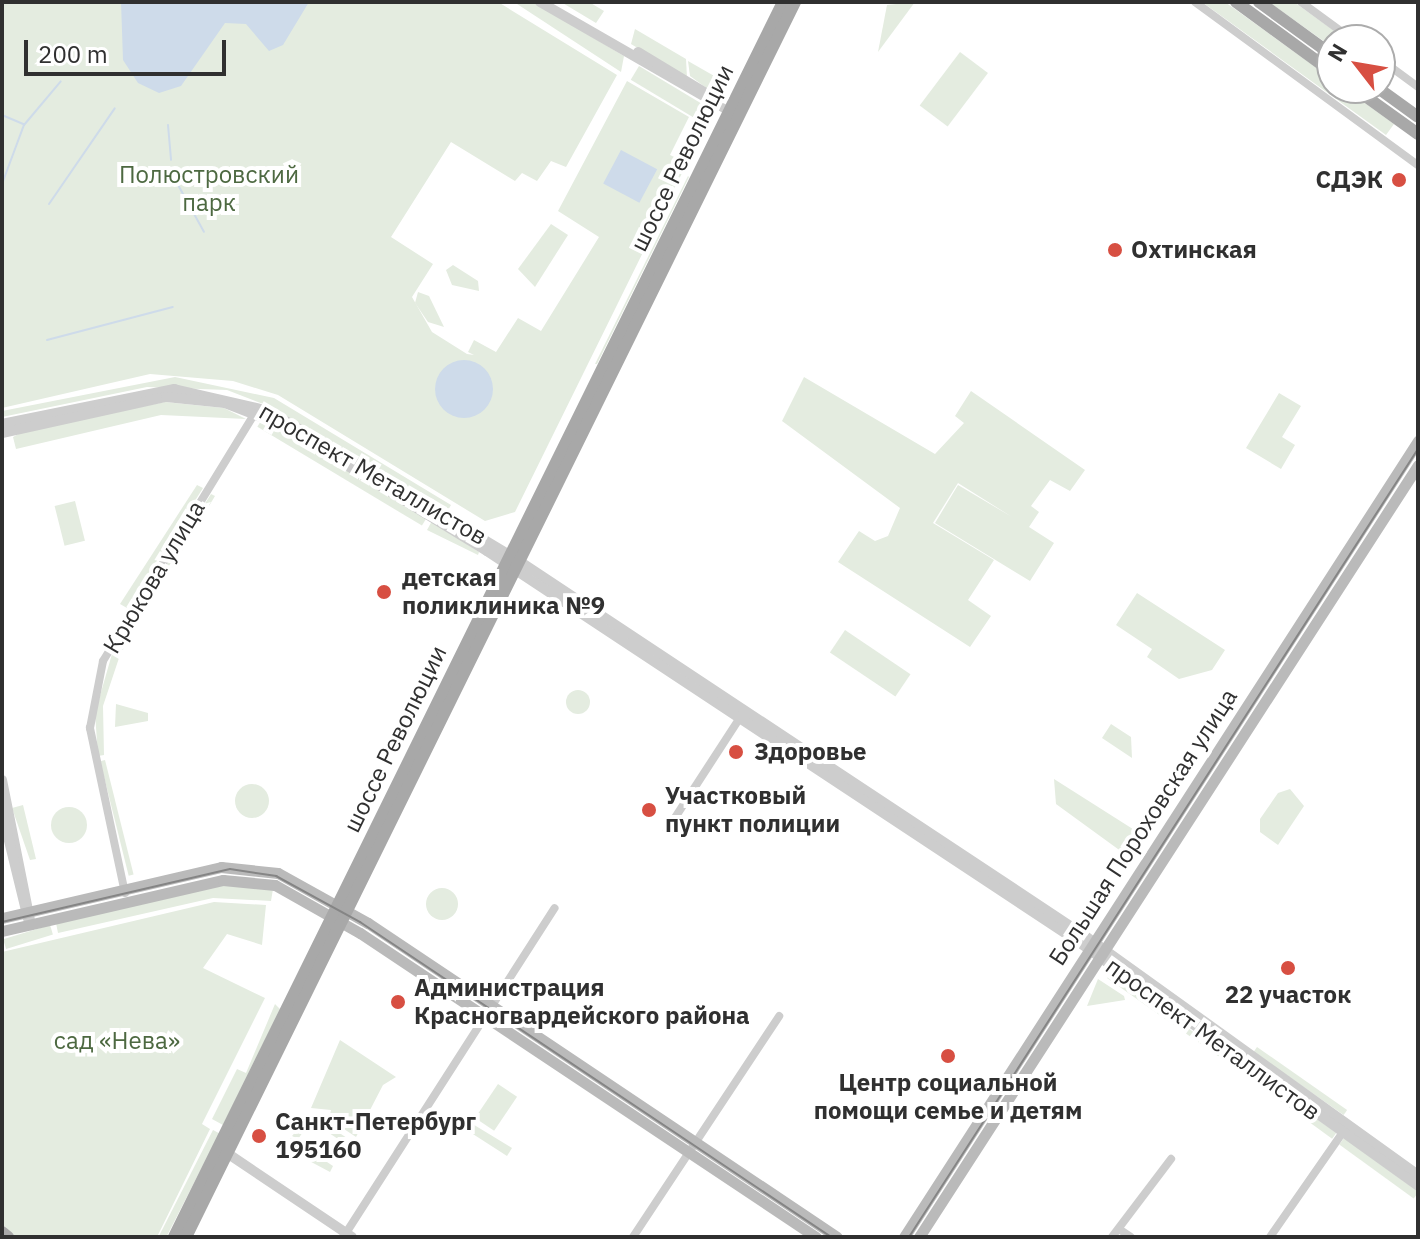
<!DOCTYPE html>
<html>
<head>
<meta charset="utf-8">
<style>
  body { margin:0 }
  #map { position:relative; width:1420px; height:1239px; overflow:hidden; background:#fff; font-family:"IBM Plex Sans",sans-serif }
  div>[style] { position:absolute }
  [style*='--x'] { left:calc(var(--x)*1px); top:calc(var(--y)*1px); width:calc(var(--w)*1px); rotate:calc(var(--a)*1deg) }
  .green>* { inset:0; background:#e4ece0; transform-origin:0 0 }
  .round { border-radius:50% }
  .water>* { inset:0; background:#cedbea; transform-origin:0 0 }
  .stream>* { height:2px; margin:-1px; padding:0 1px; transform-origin:1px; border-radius:1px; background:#cedbea }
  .minor>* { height:8px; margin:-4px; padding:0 4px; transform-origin:4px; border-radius:4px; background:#cdcdcd }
  .tertiary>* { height:10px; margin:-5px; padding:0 5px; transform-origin:5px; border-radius:5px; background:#cdcdcd }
  .secondary>* { height:11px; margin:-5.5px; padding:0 5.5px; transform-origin:5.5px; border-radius:5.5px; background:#bababa }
  .primary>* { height:12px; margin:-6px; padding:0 6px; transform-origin:6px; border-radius:6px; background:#a8a8a8 }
  .tram>* { height:2px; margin:-1px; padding:0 1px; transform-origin:1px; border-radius:1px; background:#858585 }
  .dots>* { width:22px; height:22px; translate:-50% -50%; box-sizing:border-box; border:4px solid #fff; border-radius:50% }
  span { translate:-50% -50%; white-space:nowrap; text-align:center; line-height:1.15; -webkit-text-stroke:8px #fff; paint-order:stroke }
  .street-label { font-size:24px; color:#303030 }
  .park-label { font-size:24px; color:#4d6941 }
  .poi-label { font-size:24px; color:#303030; font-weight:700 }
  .right { translate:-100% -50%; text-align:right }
  .left { translate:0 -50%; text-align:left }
  .frame { position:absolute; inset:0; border:4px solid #303030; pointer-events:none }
  .north { position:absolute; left:1316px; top:24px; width:80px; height:80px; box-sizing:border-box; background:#fff; border:2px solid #acacac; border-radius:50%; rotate:301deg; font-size:22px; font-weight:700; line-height:32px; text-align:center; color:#303030 }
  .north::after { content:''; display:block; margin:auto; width:28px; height:36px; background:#d74f42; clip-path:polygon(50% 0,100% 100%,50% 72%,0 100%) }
  .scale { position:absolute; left:24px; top:40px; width:202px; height:36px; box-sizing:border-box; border:4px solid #303030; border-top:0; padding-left:10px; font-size:24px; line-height:28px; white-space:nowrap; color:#303030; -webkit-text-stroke:6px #fff; paint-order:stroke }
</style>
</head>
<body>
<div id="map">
  <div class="green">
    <i style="clip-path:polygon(2px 2px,498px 2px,617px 75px,566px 167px,551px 161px,537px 181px,522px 173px,515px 181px,451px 142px,391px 237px,433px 264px,412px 297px,432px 332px,467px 354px,474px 355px,468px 352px,474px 340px,496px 352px,518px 318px,541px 331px,599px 237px,558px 211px,627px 81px,689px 117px,670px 155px,687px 163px,515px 512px,485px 521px,278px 395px,233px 381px,150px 374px,2px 408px)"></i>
    <i style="clip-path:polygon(514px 2px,533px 2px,624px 56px,621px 72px)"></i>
    <i style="clip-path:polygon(561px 2px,589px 2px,604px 11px,596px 23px)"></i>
    <i style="clip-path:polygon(915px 2px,878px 52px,887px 5px)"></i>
    <i style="clip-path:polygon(1202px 2px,1225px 2px,1332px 79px,1332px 88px,1344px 88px,1394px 124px,1386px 135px)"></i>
    <i style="clip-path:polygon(1269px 2px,1294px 2px,1347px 40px,1332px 40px,1332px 47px)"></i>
    <i style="clip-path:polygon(635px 29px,686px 59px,687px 78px,631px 44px)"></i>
    <i style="left:960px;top:52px;width:35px;height:67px;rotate:37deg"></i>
    <i style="clip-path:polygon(688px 61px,723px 81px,716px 95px,690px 76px)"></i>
    <i style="left:639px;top:66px;width:82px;height:16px;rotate:31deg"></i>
    <i style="clip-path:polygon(688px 176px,689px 177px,597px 364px,595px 364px)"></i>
    <i style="clip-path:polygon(551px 224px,568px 235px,535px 287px,518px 269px)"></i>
    <i style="clip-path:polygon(453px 265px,478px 281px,479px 291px,452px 285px,446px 270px)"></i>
    <i style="clip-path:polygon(418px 292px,429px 296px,444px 327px,428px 322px,415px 303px)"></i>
    <i style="clip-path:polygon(175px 377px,274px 398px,451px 505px,447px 512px,271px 407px,227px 390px,147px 387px,2px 417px,2px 411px)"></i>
    <i style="clip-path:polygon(804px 377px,935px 454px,964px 423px,955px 416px,971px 391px,1085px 470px,1070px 491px,1050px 480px,1031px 506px,1039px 512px,1029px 527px,1054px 543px,1030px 581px,935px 523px,958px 485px,1012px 517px,958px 483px,933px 523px,994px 560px,968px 600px,991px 616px,970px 647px,838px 562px,859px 531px,875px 541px,888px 536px,900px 508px,782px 421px)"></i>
    <i style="clip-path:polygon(1279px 393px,1301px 406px,1282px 437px,1295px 445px,1281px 469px,1246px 448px)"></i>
    <i style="clip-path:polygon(165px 402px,224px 408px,246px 419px,161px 415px,16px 449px,13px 437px,26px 430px)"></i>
    <i style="left:262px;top:419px;width:192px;height:9px;rotate:31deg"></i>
    <i style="clip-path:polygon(197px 485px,203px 488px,127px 608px,120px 604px)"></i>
    <i style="clip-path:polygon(211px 494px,215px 496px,170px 571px,165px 567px)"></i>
    <i style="left:75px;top:501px;width:41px;height:21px;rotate:76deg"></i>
    <i style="clip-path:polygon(432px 521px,479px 552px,478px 555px,427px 530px)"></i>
    <i style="clip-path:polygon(162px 571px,168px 574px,121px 653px,113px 650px)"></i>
    <i style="clip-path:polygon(1137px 593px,1225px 650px,1212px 670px,1179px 679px,1147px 657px,1152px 649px,1116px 625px)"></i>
    <i style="left:845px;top:630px;width:79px;height:27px;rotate:34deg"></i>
    <i style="clip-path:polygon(112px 654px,119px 658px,103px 706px,104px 755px,98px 756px,95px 713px)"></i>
    <i class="round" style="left:566px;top:690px;width:24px;height:24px"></i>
    <i style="clip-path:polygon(116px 704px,148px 713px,148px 721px,115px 727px)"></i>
    <i style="clip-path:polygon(1111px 724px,1131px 737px,1132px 758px,1102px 738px)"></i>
    <i style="left:105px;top:760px;width:118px;height:5px;rotate:76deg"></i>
    <i style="clip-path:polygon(1054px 779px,1147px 838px,1133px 860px,1056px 804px)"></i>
    <i class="round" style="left:235px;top:784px;width:34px;height:34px"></i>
    <i style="clip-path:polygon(1290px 789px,1304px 806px,1278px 845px,1260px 832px,1260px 819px,1278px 793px)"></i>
    <i style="clip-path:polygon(23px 805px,36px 859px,30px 860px,12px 808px)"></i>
    <i class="round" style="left:51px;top:807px;width:36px;height:36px"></i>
    <i style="clip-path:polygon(224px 885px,273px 889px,271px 901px,213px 898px,58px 933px,56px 923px)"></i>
    <i class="round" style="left:426px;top:888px;width:32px;height:32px"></i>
    <i style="clip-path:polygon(214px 902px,266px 905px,262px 945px,227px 934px,203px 968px,265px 998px,202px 1124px,210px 1129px,157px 1237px,16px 1237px,2px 1224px,2px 952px)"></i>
    <i style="left:50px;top:925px;width:10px;height:49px;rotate:73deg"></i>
    <i style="clip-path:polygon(1110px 974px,1228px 1056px,1225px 1061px,1107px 978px)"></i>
    <i style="clip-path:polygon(1098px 979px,1124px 996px,1125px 1000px,1087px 1006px)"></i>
    <i style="clip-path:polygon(275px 1004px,280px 1009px,223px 1125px,212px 1119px,237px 1069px,246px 1073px)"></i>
    <i style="clip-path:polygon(340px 1040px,396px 1077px,383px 1085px,356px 1137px,329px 1119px,331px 1110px,311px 1108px)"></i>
    <i style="left:1257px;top:1047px;width:110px;height:6px;rotate:35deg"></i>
    <i style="left:1244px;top:1066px;width:114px;height:7px;rotate:36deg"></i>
    <i style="left:498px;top:1084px;width:23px;height:41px;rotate:34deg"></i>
    <i style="clip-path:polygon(311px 1114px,353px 1142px,350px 1147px,311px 1121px,298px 1139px,292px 1136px)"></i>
    <i style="clip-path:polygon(466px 1120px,512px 1148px,507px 1156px,462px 1127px)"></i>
    <i style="left:213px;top:1130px;width:7px;height:119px;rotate:27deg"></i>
    <i style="clip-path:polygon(291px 1138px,333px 1166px,330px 1172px,285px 1148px)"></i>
    <i style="left:1344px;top:1138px;width:92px;height:8px;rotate:36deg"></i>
  </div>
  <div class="water">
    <i style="clip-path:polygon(121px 2px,161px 3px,309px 2px,283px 45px,269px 51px,246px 24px,225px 23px,181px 86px,159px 93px,138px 83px,123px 60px)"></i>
    <i style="left:621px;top:150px;width:41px;height:38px;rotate:28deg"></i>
    <i class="round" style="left:435px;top:360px;width:58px;height:58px"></i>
  </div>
  <div class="stream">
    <i style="--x:2;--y:115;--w:23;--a:23"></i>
    <i style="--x:168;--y:125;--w:35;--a:85"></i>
    <i style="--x:172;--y:174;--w:66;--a:61.1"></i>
    <i style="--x:2;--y:184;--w:63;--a:-69.6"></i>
    <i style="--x:24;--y:125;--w:57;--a:-49.9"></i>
    <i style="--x:49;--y:204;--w:116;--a:-55.5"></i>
    <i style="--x:47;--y:340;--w:130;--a:-14.7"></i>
  </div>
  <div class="minor">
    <i style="--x:1195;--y:2;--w:276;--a:36.2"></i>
    <i style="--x:1301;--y:2;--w:64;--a:36.2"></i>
    <i style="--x:1380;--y:59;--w:47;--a:36.4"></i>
    <i style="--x:667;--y:830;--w:140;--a:-57"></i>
    <i style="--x:125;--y:893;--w:169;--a:-102"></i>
    <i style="--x:90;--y:728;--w:68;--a:-79"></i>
    <i style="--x:103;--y:661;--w:293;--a:-58.5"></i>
    <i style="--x:1119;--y:1229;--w:14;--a:34"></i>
    <i style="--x:346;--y:1233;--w:386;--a:-57.3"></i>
    <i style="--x:633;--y:1237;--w:265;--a:-56.5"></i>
    <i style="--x:1112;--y:1237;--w:98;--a:-52.9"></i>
    <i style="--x:1270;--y:1237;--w:131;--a:-55.2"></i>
  </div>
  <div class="tertiary">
    <i style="--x:540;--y:2;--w:223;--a:29.9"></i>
    <i style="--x:638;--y:52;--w:116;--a:31.2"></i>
    <i style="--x:2;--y:424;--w:176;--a:-11.5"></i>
    <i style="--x:174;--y:389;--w:98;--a:13"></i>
    <i style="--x:269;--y:411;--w:281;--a:30.9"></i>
    <i style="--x:510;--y:555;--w:688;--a:33.51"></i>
    <i style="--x:1084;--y:935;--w:411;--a:35.7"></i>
    <i style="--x:2;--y:433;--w:168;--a:-12.4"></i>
    <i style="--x:166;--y:397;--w:59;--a:5.8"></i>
    <i style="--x:225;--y:403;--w:58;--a:21.3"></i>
    <i style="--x:279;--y:424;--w:244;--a:31.4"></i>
    <i style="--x:487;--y:551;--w:711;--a:33.47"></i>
    <i style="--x:1080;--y:943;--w:416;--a:35.7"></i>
    <i style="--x:2;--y:780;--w:148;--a:78.7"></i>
    <i style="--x:2;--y:812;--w:110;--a:76.3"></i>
    <i style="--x:224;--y:1151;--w:154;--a:33.9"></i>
  </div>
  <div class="secondary">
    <i style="--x:2;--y:918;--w:225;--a:-13.1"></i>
    <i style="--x:221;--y:867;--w:57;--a:6"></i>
    <i style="--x:278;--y:873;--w:103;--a:29.1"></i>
    <i style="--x:368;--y:923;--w:564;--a:33.8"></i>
    <i style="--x:2;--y:931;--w:227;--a:-13"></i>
    <i style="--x:223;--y:880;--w:52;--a:5.5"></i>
    <i style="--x:275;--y:885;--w:98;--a:29.5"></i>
    <i style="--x:360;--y:933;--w:548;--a:33.69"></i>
    <i style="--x:904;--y:1237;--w:948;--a:-57.15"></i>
    <i style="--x:919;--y:1237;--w:919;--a:-57.12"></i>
  </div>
  <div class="primary">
    <i style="--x:1236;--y:2;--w:119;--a:36.1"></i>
    <i style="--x:1259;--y:2;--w:90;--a:36"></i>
    <i style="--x:1354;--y:88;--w:79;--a:35.7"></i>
    <i style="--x:1378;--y:88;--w:49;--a:35.9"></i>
    <i style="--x:2;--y:1232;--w:8;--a:40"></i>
    <i style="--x:174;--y:1237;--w:1377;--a:-63.75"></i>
    <i style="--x:186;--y:1237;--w:1377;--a:-63.75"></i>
  </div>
  <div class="tram">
    <i style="--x:2;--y:922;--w:234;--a:-13.1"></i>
    <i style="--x:230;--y:869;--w:47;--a:8.7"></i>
    <i style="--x:276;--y:876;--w:96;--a:28.7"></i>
    <i style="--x:360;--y:922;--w:567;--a:33.77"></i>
    <i style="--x:909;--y:1237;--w:938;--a:-57.14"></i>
  </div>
  <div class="dots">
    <i style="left:1399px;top:180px;background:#d74f42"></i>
    <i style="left:1115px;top:250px;background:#d74f42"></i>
    <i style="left:384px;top:592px;background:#d74f42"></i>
    <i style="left:736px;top:752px;background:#d74f42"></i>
    <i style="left:649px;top:810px;background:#d74f42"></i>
    <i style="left:1288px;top:968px;background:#d74f42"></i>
    <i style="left:398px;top:1002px;background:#d74f42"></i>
    <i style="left:948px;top:1056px;background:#d74f42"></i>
    <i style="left:259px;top:1136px;background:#d74f42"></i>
  </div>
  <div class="street-label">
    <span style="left:682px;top:158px;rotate:-64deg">шоссе Революции</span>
    <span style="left:373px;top:474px;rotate:30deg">проспект Металлистов</span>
    <span style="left:154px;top:577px;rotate:-59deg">Крюкова улица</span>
    <span style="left:395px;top:739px;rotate:-64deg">шоссе Революции</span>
    <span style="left:1143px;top:827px;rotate:-57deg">Большая Пороховская улица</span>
    <span style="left:1213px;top:1039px;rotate:36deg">проспект Металлистов</span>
  </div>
  <div class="park-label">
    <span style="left:209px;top:189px">Полюстровский<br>парк</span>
    <span style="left:117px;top:1041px">сад «Нева»</span>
  </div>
  <div class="poi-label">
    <span class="right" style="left:1383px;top:180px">СДЭК</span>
    <span class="left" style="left:1131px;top:250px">Охтинская</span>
    <span class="left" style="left:402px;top:592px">детская<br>поликлиника №9</span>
    <span class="left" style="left:754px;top:752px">Здоровье</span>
    <span class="left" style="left:665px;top:810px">Участковый<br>пункт полиции</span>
    <span class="left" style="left:414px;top:1002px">Администрация<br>Красногвардейского района</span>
    <span style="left:1288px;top:995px">22 участок</span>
    <span style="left:948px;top:1097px">Центр социальной<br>помощи семье и детям</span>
    <span class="left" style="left:275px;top:1136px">Санкт-Петербург<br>195160</span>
  </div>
  <div class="frame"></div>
  <div class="north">N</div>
  <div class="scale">200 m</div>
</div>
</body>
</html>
